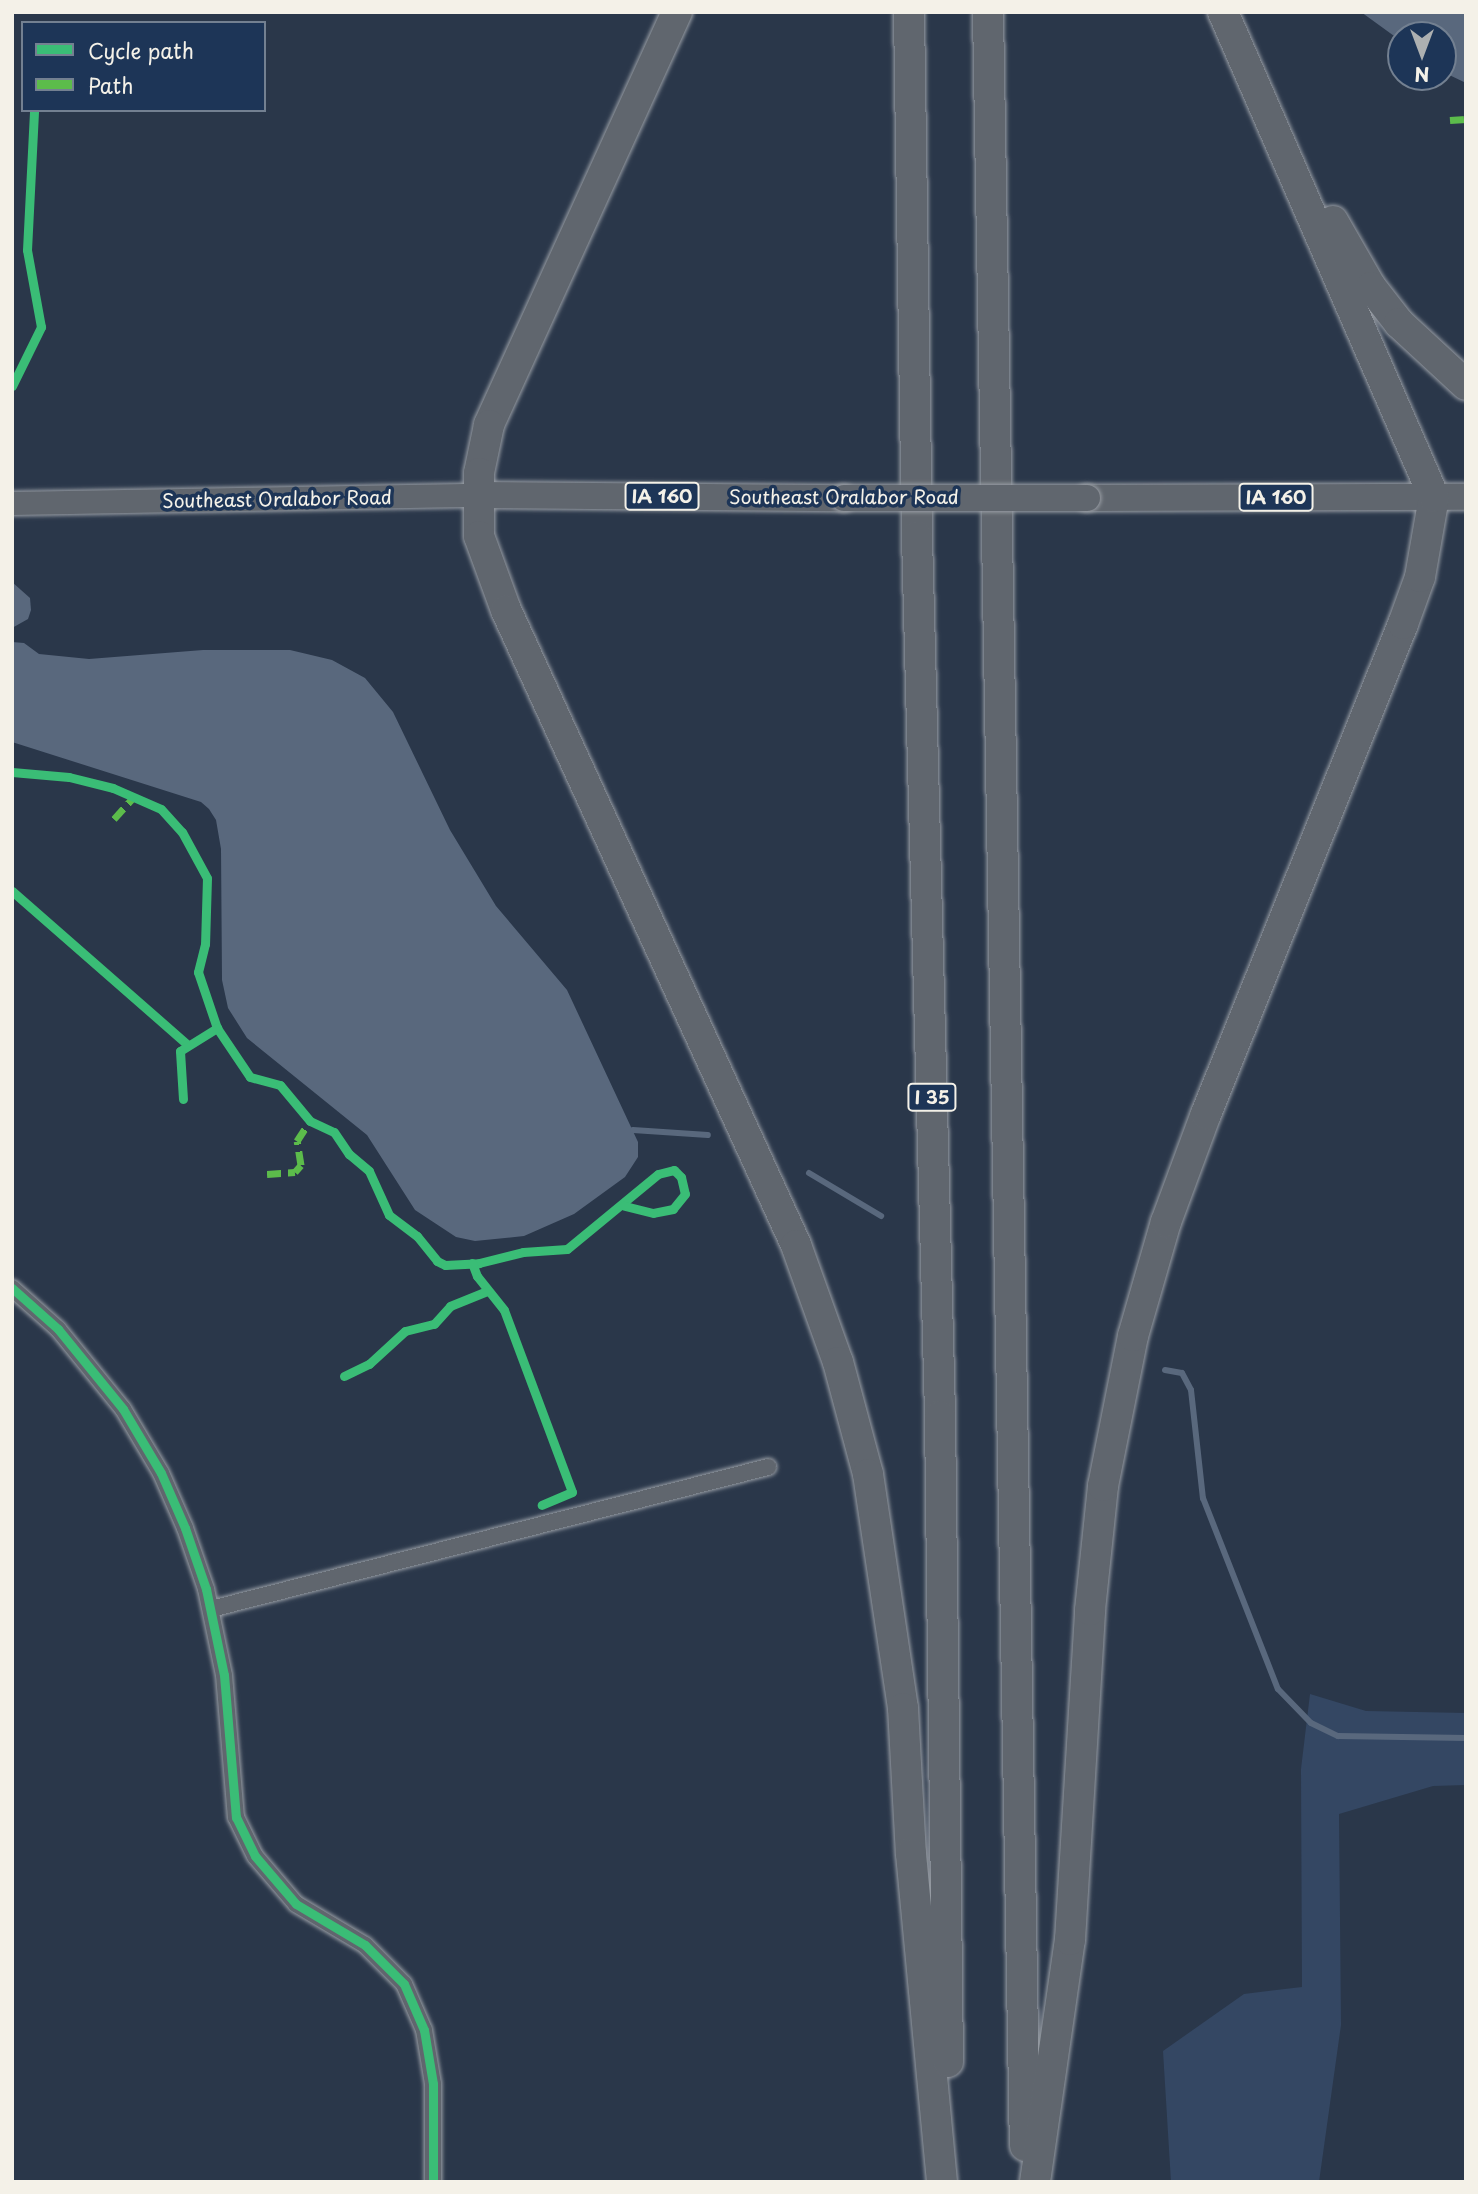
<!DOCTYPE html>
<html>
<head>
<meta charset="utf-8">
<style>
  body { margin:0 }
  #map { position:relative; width:1478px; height:2194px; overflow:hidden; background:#2a374a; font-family:"Playpen Sans",sans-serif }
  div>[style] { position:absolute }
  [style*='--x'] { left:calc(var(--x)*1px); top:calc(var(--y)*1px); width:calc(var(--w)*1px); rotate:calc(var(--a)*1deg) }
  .green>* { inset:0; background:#344763 }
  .water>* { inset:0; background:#59687d }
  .stream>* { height:6px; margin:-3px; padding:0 3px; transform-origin:3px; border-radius:3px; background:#59687d }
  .roads { filter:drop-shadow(0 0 2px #979ca3) drop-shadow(0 0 2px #979ca3) }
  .street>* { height:16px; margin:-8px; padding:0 8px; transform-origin:8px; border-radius:8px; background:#60666e }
  .secondary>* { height:23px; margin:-11.5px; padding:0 11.5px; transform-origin:11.5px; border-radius:11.5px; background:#60666e }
  .primary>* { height:26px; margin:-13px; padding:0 13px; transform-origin:13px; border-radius:13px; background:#60666e }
  .highway>* { height:30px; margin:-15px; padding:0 15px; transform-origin:15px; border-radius:15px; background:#60666e }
  .bridges { filter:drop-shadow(0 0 2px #979ca3) drop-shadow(0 0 2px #979ca3) }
  .primary-bridge>* { height:26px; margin:-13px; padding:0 13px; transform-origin:13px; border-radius:13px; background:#60666e }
  .quiet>* { height:7px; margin-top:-3.5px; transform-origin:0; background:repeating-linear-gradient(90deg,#5cbc4b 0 14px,transparent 0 21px) }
  .cycleway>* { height:9px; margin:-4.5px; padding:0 4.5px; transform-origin:4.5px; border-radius:4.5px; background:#3abd76 }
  span { translate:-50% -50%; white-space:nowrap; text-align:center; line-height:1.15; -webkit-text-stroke:7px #1d3557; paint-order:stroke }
  .shield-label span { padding:2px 5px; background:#1d3557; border:2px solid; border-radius:5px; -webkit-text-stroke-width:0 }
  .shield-label { font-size:18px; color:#f4f1e8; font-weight:700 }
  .street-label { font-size:19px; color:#f4f1e8 }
  .frame { position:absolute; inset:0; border:14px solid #f4f1e8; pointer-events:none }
  .legend { position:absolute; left:21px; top:21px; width:245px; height:91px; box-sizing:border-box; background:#1d3557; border:2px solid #738091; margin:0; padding:9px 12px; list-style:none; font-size:21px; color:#f4f1e8 }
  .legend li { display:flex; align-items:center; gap:14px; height:35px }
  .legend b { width:35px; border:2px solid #738091 }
  .north { position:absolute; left:1387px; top:21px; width:70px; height:70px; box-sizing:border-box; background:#1d3557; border:2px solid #738091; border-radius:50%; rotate:180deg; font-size:19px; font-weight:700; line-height:28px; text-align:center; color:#f4f1e8 }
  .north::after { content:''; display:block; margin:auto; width:24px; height:32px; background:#adb0b1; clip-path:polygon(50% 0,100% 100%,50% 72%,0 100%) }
</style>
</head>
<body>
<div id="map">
  <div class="green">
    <i style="clip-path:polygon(1310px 1694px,1366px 1711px,1466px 1713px,1466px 1785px,1433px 1786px,1339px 1814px,1341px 2025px,1319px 2182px,1171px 2182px,1163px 2051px,1244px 1994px,1302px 1987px,1301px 1769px)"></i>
  </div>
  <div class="water">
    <i style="clip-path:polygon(1361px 12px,1466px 12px,1466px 83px,1443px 72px,1443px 35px,1401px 35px,1401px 41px)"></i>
    <i style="clip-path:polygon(12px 582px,30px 598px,31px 610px,28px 619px,12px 628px)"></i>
    <i style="clip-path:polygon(12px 642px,24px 643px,39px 654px,89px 659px,203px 650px,290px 650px,332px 660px,365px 678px,393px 712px,450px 830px,496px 906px,567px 990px,638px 1142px,638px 1157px,625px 1177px,574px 1214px,524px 1236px,475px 1241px,456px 1237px,415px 1210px,367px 1135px,247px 1038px,228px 1008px,222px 980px,221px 849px,216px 820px,209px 809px,201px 802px,12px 742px)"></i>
  </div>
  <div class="stream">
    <i style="--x:633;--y:1130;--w:75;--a:3.8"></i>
    <i style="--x:809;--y:1173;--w:84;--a:30.8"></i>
    <i style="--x:1165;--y:1370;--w:17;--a:10"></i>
    <i style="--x:1182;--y:1373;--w:19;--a:62"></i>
    <i style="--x:1191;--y:1390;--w:109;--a:83.7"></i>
    <i style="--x:1203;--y:1498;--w:205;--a:68.6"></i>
    <i style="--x:1278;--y:1689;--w:47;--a:45.9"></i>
    <i style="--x:1311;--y:1723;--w:30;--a:26"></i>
    <i style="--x:1338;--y:1736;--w:128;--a:0.9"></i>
  </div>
  <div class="roads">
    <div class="street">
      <i style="--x:12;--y:1288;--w:62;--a:41.7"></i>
      <i style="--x:58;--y:1329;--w:103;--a:50.9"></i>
      <i style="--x:123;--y:1409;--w:74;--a:59.3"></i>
      <i style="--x:161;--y:1473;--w:60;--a:66.4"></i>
      <i style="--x:185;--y:1528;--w:65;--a:71"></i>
      <i style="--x:206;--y:1589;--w:88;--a:78.2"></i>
      <i style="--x:224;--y:1675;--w:143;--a:85.2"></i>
      <i style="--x:236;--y:1817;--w:43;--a:64"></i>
      <i style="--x:255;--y:1856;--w:63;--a:49.5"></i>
      <i style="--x:296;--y:1904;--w:80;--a:30.7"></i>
      <i style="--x:365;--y:1945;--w:55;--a:45"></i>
      <i style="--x:404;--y:1984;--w:50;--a:66.5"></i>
      <i style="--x:424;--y:2030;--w:55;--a:80.5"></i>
      <i style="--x:433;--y:2084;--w:98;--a:90"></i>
      <i style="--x:211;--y:1609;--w:575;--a:-14.3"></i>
    </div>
    <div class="secondary">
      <i style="--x:12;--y:503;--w:467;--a:-1"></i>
    </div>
    <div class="primary">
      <i style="--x:479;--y:495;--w:365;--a:0.5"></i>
      <i style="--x:1087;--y:498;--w:379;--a:-0.2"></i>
    </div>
    <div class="highway">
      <i style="--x:677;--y:12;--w:454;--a:114.5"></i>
      <i style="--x:489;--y:425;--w:49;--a:101.8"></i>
      <i style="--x:479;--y:473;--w:63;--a:90"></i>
      <i style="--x:479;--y:536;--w:79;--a:70"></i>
      <i style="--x:506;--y:610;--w:698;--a:65.45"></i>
      <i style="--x:796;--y:1245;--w:124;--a:70.3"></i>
      <i style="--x:838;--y:1362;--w:116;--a:75"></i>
      <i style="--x:868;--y:1474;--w:237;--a:81.5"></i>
      <i style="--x:903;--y:1708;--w:146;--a:86.9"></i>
      <i style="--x:911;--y:1854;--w:329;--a:84.6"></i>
      <i style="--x:909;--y:12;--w:524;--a:89.13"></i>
      <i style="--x:917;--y:536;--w:880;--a:88.5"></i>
      <i style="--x:940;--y:1416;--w:646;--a:89.29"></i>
      <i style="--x:988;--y:12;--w:2134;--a:89.01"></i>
      <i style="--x:1333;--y:221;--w:76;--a:60.1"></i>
      <i style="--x:1371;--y:287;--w:46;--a:52.1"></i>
      <i style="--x:1399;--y:323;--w:91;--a:42.8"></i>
      <i style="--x:1035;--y:2182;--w:245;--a:-81.8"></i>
      <i style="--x:1070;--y:1940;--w:331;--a:-86.5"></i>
      <i style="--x:1090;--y:1610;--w:125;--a:-84"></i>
      <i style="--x:1103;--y:1486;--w:153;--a:-78.7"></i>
      <i style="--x:1133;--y:1336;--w:119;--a:-73.9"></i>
      <i style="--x:1166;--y:1222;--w:115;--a:-69.7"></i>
      <i style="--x:1206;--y:1114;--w:528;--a:-68.1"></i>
      <i style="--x:1403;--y:624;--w:50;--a:-70.1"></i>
      <i style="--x:1420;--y:577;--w:81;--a:-80.1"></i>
      <i style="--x:1434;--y:497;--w:529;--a:-113.51"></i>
    </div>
  </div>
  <div class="bridges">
    <div class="primary-bridge">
      <i style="--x:844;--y:498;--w:243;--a:0"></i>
    </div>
  </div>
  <div class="quiet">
    <i style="--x:1450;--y:120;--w:16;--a:-4"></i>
    <i style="--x:114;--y:819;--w:27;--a:-48"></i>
    <i style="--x:267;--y:1174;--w:28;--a:-4"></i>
    <i style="--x:295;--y:1172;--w:9;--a:-49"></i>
    <i style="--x:301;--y:1165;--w:24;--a:-99"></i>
    <i style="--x:297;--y:1141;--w:24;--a:-57"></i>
  </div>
  <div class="cycleway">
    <i style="--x:12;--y:386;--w:66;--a:-63.8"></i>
    <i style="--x:41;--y:327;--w:78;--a:-100.3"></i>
    <i style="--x:27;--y:250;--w:140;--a:-87.1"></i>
    <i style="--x:12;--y:772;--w:57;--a:5"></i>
    <i style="--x:69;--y:777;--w:45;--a:14"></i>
    <i style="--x:113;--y:788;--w:52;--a:23.6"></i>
    <i style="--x:161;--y:809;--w:31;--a:48"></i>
    <i style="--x:182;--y:832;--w:52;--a:61.5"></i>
    <i style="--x:207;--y:878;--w:66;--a:91.7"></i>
    <i style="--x:205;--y:944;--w:29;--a:104"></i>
    <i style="--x:198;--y:972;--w:59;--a:71.3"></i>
    <i style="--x:217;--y:1028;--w:59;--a:56"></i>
    <i style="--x:250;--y:1077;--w:31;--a:15"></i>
    <i style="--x:280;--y:1085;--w:47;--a:50.2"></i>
    <i style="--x:310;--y:1121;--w:26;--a:25"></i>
    <i style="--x:334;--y:1132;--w:27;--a:56"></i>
    <i style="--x:349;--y:1154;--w:26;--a:40"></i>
    <i style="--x:369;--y:1171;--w:48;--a:65.6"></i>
    <i style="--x:389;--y:1215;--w:35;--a:37"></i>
    <i style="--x:417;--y:1236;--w:32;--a:51"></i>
    <i style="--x:437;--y:1261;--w:9;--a:27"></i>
    <i style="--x:445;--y:1265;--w:34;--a:-3"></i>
    <i style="--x:479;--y:1263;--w:45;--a:-14"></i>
    <i style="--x:523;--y:1252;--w:44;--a:-3.9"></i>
    <i style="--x:567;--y:1249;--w:118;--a:-39.5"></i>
    <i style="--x:658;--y:1174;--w:16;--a:-14"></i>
    <i style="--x:674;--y:1170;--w:10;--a:45"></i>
    <i style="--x:681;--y:1177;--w:17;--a:77"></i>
    <i style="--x:685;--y:1194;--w:19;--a:129"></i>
    <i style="--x:673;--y:1209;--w:20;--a:169"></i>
    <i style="--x:653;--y:1213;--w:30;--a:-166"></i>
    <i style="--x:12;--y:891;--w:232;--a:41.2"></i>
    <i style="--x:183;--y:1099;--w:48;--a:-93.6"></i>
    <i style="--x:180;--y:1051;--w:44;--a:-31.9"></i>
    <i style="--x:472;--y:1263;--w:14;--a:69"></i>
    <i style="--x:477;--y:1276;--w:43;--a:51.5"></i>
    <i style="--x:504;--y:1310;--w:194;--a:69.5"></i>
    <i style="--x:572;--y:1492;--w:33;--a:157"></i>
    <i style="--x:12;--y:1288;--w:62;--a:41.7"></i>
    <i style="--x:58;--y:1329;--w:103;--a:50.9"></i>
    <i style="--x:123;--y:1409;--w:74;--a:59.3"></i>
    <i style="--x:161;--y:1473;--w:60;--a:66.4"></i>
    <i style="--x:185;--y:1528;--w:65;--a:71"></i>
    <i style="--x:206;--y:1589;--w:88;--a:78.2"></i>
    <i style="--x:224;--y:1675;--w:143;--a:85.2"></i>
    <i style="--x:236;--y:1817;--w:43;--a:64"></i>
    <i style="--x:255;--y:1856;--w:63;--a:49.5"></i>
    <i style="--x:296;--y:1904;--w:80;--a:30.7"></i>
    <i style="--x:365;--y:1945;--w:55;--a:45"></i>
    <i style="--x:404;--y:1984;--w:50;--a:66.5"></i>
    <i style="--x:424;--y:2030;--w:55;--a:80.5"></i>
    <i style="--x:433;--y:2084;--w:98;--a:90"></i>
    <i style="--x:344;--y:1376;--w:28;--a:-26"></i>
    <i style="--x:369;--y:1364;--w:49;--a:-42.5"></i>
    <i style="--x:405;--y:1331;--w:30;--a:-14"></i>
    <i style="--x:434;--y:1324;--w:24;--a:-48"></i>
    <i style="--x:450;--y:1306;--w:40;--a:-22"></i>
  </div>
  <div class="shield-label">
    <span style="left:662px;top:496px">IA 160</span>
    <span style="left:1276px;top:497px">IA 160</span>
    <span style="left:932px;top:1097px">I 35</span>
  </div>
  <div class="street-label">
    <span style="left:844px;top:497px">Southeast Oralabor Road</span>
    <span style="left:277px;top:499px;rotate:-1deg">Southeast Oralabor Road</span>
  </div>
  <div class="frame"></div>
  <ul class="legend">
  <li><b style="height:9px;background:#3abd76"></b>Cycle path</li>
  <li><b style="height:9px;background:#5cbc4b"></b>Path</li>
  </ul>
  <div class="north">N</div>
</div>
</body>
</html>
